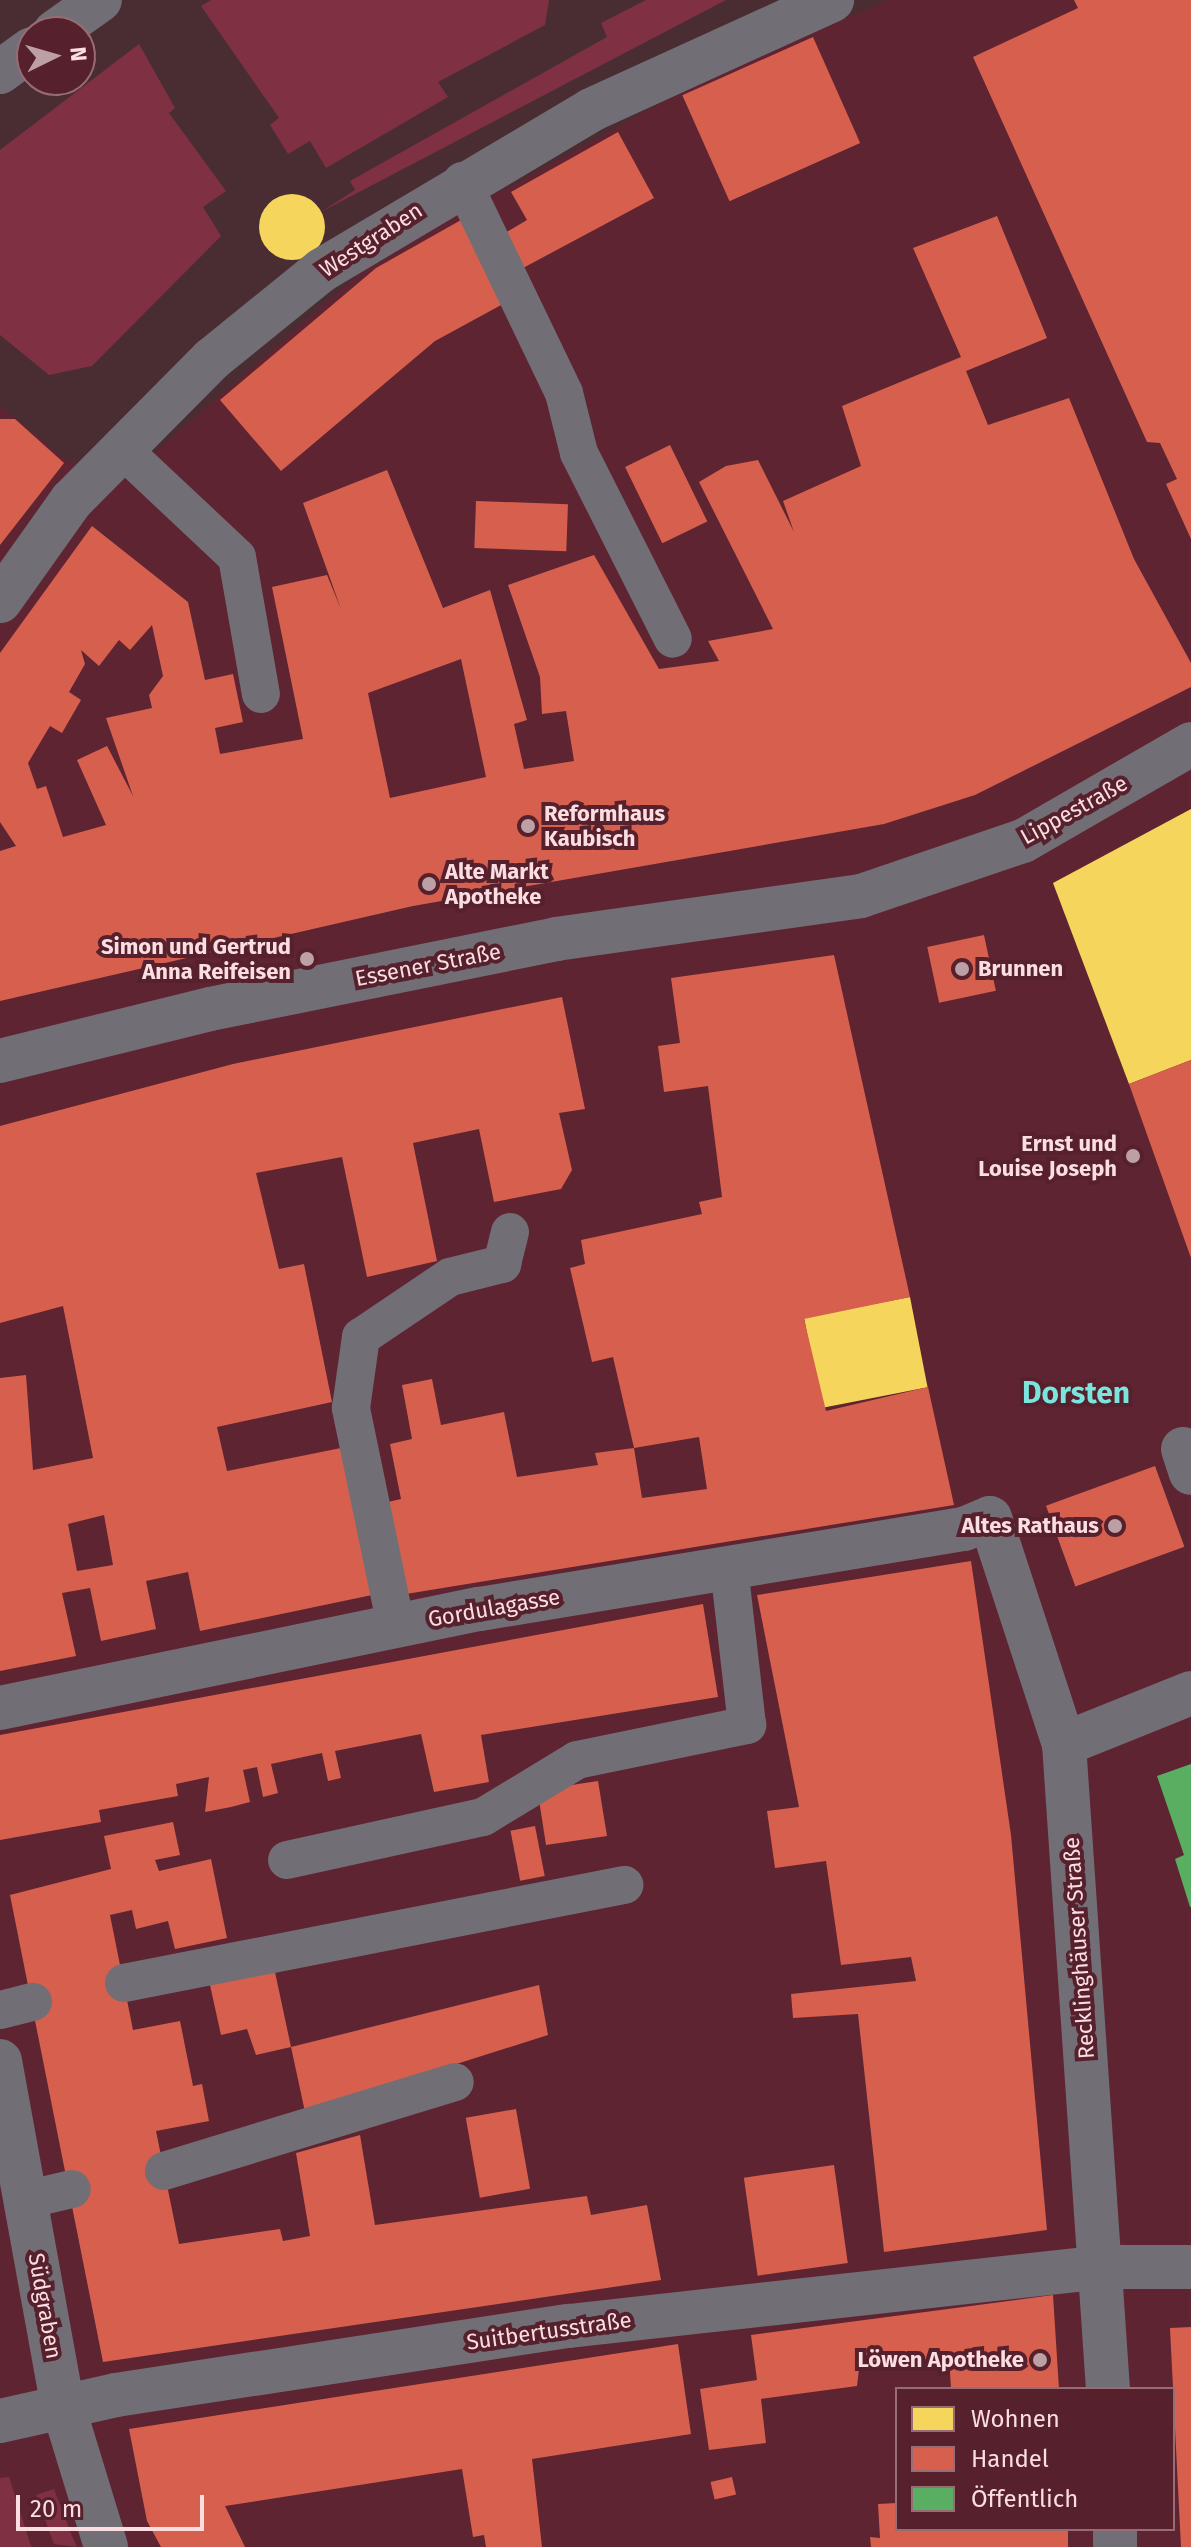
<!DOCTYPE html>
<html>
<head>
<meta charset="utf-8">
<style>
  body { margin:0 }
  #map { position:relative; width:1191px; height:2547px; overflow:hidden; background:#492d33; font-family:"Fira Sans",sans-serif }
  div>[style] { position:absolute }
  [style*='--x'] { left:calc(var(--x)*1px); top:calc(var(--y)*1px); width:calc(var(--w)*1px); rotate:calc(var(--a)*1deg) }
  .built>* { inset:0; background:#5e2431 }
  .green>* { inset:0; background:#7f3043 }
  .homes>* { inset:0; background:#f6d55c; transform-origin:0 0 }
  .round { border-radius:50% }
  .shops>* { inset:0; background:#d6604d; transform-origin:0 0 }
  .public>* { inset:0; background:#5aae61 }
  .lane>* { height:38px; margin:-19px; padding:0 19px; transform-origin:19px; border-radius:19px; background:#726e75 }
  .street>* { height:44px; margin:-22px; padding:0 22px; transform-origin:22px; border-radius:22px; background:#726e75 }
  .dots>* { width:22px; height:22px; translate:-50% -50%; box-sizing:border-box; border:4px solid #56202c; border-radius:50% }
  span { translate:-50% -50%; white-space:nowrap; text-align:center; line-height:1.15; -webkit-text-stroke:8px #56202c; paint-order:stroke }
  .street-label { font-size:22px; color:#fbdee2 }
  .poi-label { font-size:22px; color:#fbdee2; font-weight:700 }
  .left { translate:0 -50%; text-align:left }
  .right { translate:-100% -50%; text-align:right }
  .district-label { font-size:30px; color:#7be5dd; font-weight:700 }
  .legend { position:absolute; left:895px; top:2387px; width:280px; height:144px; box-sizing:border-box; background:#56202c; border:2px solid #986c75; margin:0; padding:10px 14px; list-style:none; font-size:24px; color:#fbdee2 }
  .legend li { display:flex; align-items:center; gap:16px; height:40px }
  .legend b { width:40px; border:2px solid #986c75 }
  .north { position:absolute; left:16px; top:16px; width:80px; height:80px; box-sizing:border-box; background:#56202c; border:2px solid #986c75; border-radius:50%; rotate:85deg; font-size:22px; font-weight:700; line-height:32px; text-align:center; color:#fbdee2 }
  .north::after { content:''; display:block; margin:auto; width:28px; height:36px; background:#bda0a5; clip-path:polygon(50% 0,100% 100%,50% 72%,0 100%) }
  .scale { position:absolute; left:16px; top:2495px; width:188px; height:36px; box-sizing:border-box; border:4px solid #fbdee2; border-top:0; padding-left:10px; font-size:24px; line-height:28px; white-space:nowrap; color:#fbdee2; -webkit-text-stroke:6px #56202c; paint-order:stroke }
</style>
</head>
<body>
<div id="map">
  <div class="built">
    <i style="clip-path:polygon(evenodd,888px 0,1191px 0,1191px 2547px,0 2547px,0 406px,69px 462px,154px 453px,371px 263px,687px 88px,888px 0,897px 2389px,1173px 2389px,1173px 2529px,897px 2529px,897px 2389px)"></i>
  </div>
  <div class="green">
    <i style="clip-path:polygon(211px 0,549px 0,545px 25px,438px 82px,448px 97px,326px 168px,310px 141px,288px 154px,270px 125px,279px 118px,201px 6px)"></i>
    <i style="clip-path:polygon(646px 0,726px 0,321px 212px,355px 190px,350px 181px,607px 37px,601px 23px)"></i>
    <i style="clip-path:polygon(139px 44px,175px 108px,169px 113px,226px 191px,203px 207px,221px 236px,92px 366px,49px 375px,0 335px,0 150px)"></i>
    <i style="clip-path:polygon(9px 2477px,30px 2543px,32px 2547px,0 2547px,0 2478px)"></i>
    <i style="clip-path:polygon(54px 2489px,72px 2536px,77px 2547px,54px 2544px,36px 2495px)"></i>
  </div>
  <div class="homes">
    <i class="round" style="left:259px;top:194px;width:66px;height:66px"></i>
    <i style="clip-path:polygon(1191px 809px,1191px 1060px,1129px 1084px,1053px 883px)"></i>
    <i style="left:910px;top:1297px;width:92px;height:108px;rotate:79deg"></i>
  </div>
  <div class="shops">
    <i style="clip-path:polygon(1074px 0,1191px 0,1191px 539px,1166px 484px,1177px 479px,1160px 443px,1147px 442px,973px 57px,1078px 8px)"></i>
    <i style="left:813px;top:37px;width:116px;height:143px;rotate:66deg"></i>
    <i style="clip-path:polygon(618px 132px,654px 198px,523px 268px,505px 233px,527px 220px,511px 192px)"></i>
    <i style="clip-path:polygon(evenodd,997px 216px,1047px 338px,966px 371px,988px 425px,1069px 398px,1134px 559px,1191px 663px,1191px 687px,975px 795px,884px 824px,413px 906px,0 1001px,0 851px,16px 846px,0 822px,0 653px,92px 526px,188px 602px,205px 680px,233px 674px,243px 722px,215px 728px,220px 754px,303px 739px,272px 587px,327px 575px,341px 609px,303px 503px,387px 470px,443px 608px,490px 590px,527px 720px,514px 724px,524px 769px,574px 761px,566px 711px,542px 714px,540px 677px,508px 585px,594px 555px,659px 669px,719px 661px,708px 641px,773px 629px,699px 482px,726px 466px,758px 460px,794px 532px,783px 501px,861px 466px,842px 406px,961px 357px,913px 248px,997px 216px,152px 625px,163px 676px,149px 695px,152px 708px,106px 718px,133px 796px,107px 746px,77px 760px,106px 825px,63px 837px,46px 786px,37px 789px,28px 763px,50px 726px,62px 733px,81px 700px,69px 692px,85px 664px,81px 650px,99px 666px,119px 640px,130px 650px,152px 625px,997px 216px,461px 659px,486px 777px,390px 798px,368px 693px,461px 659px)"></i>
    <i style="clip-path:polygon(461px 220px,503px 304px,435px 341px,281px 471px,220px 400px,376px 268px)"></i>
    <i style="clip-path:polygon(0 419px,15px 419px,64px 463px,0 545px)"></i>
    <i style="left:670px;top:445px;width:85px;height:50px;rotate:64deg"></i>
    <i style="left:476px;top:501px;width:92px;height:47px;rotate:2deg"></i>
    <i style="left:984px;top:935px;width:57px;height:58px;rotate:78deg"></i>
    <i style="clip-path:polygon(834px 955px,910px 1297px,804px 1319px,826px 1411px,928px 1387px,954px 1505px,406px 1594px,388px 1502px,401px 1499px,390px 1444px,412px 1439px,402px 1385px,432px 1379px,441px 1425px,504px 1412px,517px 1477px,598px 1465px,595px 1453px,634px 1448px,642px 1498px,707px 1489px,699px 1437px,634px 1448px,613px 1357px,592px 1362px,570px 1268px,585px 1264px,581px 1240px,702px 1214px,699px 1202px,722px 1197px,708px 1086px,664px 1092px,658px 1046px,680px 1043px,671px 978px)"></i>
    <i style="clip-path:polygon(evenodd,562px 997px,585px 1109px,559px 1113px,572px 1170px,561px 1189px,494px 1202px,479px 1129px,413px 1143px,437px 1261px,367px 1277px,342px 1157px,256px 1173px,279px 1269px,304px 1264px,332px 1402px,217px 1427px,227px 1471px,341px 1448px,372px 1595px,200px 1631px,188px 1572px,146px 1581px,156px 1629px,101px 1641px,90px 1588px,62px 1593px,76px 1656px,0 1671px,0 1378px,26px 1375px,33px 1470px,93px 1458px,63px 1306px,0 1323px,0 1126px,233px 1064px,562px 997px,104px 1515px,113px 1565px,77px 1571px,68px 1524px,104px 1515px)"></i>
    <i style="clip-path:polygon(1191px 1060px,1191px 1258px,1129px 1084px)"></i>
    <i style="left:1155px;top:1466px;width:86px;height:116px;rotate:70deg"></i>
    <i style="clip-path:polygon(971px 1561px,1011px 1835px,1047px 2230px,884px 2252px,858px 2014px,793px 2018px,791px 1994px,916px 1981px,911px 1957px,841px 1965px,826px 1861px,775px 1868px,767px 1811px,799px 1807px,757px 1595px)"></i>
    <i style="clip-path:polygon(703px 1604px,718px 1697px,481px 1735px,489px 1782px,434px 1792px,421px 1734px,335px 1751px,341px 1778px,328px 1781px,322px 1753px,271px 1764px,278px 1793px,263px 1797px,257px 1767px,243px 1770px,250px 1802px,231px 1807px,205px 1812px,209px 1777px,176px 1784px,178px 1796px,99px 1810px,101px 1822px,0 1840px,0 1735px)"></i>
    <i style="clip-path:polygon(598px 1781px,607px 1836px,546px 1845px,539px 1800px,545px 1789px)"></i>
    <i style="clip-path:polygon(173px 1822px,180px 1855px,155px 1860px,159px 1871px,211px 1859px,227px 1938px,175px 1949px,168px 1921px,136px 1929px,132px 1910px,110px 1915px,133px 2030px,180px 2021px,193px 2086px,202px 2084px,209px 2121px,156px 2131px,179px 2244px,280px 2229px,283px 2241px,310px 2236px,296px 2153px,360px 2135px,375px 2225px,587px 2196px,591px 2215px,647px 2205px,661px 2280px,103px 2362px,10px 1895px,111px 1869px,104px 1836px)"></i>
    <i style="left:535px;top:1826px;width:51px;height:25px;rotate:79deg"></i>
    <i style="clip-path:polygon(275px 1972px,291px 2047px,256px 2055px,247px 2029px,221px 2035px,210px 1985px)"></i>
    <i style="clip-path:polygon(539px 1985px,548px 2035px,305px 2112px,291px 2047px)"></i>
    <i style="left:516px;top:2109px;width:81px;height:51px;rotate:80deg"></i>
    <i style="left:834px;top:2165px;width:99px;height:91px;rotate:82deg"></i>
    <i style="clip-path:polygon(1053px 2295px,1059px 2389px,951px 2389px,949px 2356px,859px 2369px,857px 2386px,761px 2399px,766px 2443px,709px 2450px,700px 2389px,757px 2380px,751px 2335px)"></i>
    <i style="clip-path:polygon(1191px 2327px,1191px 2547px,1181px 2547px,1170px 2328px)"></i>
    <i style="clip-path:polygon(678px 2344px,691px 2434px,532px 2459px,542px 2547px,486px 2547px,484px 2535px,473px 2537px,462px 2469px,225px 2506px,245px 2547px,161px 2547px,147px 2521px,129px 2429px)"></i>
    <i style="left:732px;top:2477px;width:18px;height:22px;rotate:77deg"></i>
    <i style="clip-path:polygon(897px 2503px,897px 2529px,1068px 2529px,1068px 2547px,871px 2547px,870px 2537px,880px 2538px,878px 2504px)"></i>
  </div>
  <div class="public">
    <i style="clip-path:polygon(1191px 1764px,1191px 1907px,1190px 1907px,1175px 1859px,1184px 1855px,1157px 1776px)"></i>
  </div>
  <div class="lane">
    <i style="--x:462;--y:181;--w:235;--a:64.3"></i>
    <i style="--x:564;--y:393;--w:62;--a:76"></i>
    <i style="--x:579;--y:453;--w:208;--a:63.2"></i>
    <i style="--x:123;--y:450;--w:156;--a:43.2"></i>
    <i style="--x:237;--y:557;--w:139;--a:80.1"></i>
    <i style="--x:396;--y:1626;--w:223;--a:-101.7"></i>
    <i style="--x:351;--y:1408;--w:72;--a:-82"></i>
    <i style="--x:361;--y:1337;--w:107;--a:-34"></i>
    <i style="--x:450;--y:1277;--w:54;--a:-14"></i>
    <i style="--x:502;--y:1264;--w:33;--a:-76"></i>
    <i style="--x:287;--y:1860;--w:201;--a:-12.4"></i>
    <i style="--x:483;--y:1817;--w:110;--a:-31.2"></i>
    <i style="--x:577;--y:1760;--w:174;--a:-11.6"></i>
    <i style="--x:747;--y:1725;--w:158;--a:-96.5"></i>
    <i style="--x:124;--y:1983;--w:510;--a:-11.09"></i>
    <i style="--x:0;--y:2010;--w:34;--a:-14"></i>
    <i style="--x:164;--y:2171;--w:304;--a:-17"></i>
    <i style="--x:25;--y:2200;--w:48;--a:-13.2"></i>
  </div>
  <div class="street">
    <i style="--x:55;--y:32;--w:55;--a:-35.4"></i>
    <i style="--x:0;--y:72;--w:39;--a:-36"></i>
    <i style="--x:0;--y:601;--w:123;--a:-54.6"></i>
    <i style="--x:71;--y:501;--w:200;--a:-45.2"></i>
    <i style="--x:212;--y:359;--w:141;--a:-39"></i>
    <i style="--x:322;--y:270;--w:313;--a:-30.7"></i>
    <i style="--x:591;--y:110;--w:265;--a:-24.5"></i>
    <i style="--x:0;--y:1061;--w:216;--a:-13.9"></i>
    <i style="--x:210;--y:1009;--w:353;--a:-11.4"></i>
    <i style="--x:556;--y:939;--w:308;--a:-8"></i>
    <i style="--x:861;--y:896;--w:171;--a:-18.8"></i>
    <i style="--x:1023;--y:841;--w:194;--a:-30"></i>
    <i style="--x:1183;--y:1449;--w:25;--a:72"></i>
    <i style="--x:0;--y:1708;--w:490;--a:-11.7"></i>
    <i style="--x:480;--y:1609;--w:491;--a:-9.4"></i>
    <i style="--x:964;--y:1529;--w:28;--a:-23"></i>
    <i style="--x:990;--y:1518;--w:238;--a:71.9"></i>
    <i style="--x:1064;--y:1744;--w:646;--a:86.1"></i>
    <i style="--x:1064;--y:1744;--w:137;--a:-21.9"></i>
    <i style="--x:0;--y:2061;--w:351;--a:79.7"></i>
    <i style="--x:63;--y:2406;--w:147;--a:73"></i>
    <i style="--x:0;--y:2421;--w:119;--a:-12.6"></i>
    <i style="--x:116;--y:2395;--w:458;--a:-8.7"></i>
    <i style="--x:569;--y:2326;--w:537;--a:-6.3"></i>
    <i style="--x:1103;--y:2267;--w:88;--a:0"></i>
    <i style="--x:1115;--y:2529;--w:18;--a:90"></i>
  </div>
  <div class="dots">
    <i style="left:528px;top:826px;background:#bda0a5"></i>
    <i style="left:429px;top:884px;background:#bda0a5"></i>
    <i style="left:307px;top:959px;background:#bda0a5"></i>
    <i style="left:962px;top:969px;background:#bda0a5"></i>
    <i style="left:1133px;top:1156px;background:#bda0a5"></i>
    <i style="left:1115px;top:1526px;background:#bda0a5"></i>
    <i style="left:1040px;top:2360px;background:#bda0a5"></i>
  </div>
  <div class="street-label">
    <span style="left:371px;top:240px;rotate:-33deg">Westgraben</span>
    <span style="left:1074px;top:810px;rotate:-29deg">Lippestraße</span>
    <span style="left:428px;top:965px;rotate:-11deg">Essener Straße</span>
    <span style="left:494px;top:1608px;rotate:-10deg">Gordulagasse</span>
    <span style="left:1079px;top:1948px;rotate:-94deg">Recklinghäuser Straße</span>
    <span style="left:45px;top:2306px;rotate:80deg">Südgraben</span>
    <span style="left:549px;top:2331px;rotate:-8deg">Suitbertusstraße</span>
  </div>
  <div class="poi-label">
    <span class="left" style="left:544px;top:826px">Reformhaus<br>Kaubisch</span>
    <span class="left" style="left:445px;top:884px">Alte Markt<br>Apotheke</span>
    <span class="right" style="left:291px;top:959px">Simon und Gertrud<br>Anna Reifeisen</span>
    <span class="left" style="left:978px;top:969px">Brunnen</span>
    <span class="right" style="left:1117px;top:1156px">Ernst und<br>Louise Joseph</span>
    <span class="right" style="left:1099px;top:1526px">Altes Rathaus</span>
    <span class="right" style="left:1024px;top:2360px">Löwen Apotheke</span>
  </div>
  <div class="district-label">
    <span style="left:1076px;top:1393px">Dorsten</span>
  </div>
  <ul class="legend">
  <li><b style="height:22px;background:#f6d55c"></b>Wohnen</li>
  <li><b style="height:22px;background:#d6604d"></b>Handel</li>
  <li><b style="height:22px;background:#5aae61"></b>Öffentlich</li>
  </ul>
  <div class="north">N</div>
  <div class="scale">20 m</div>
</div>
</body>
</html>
